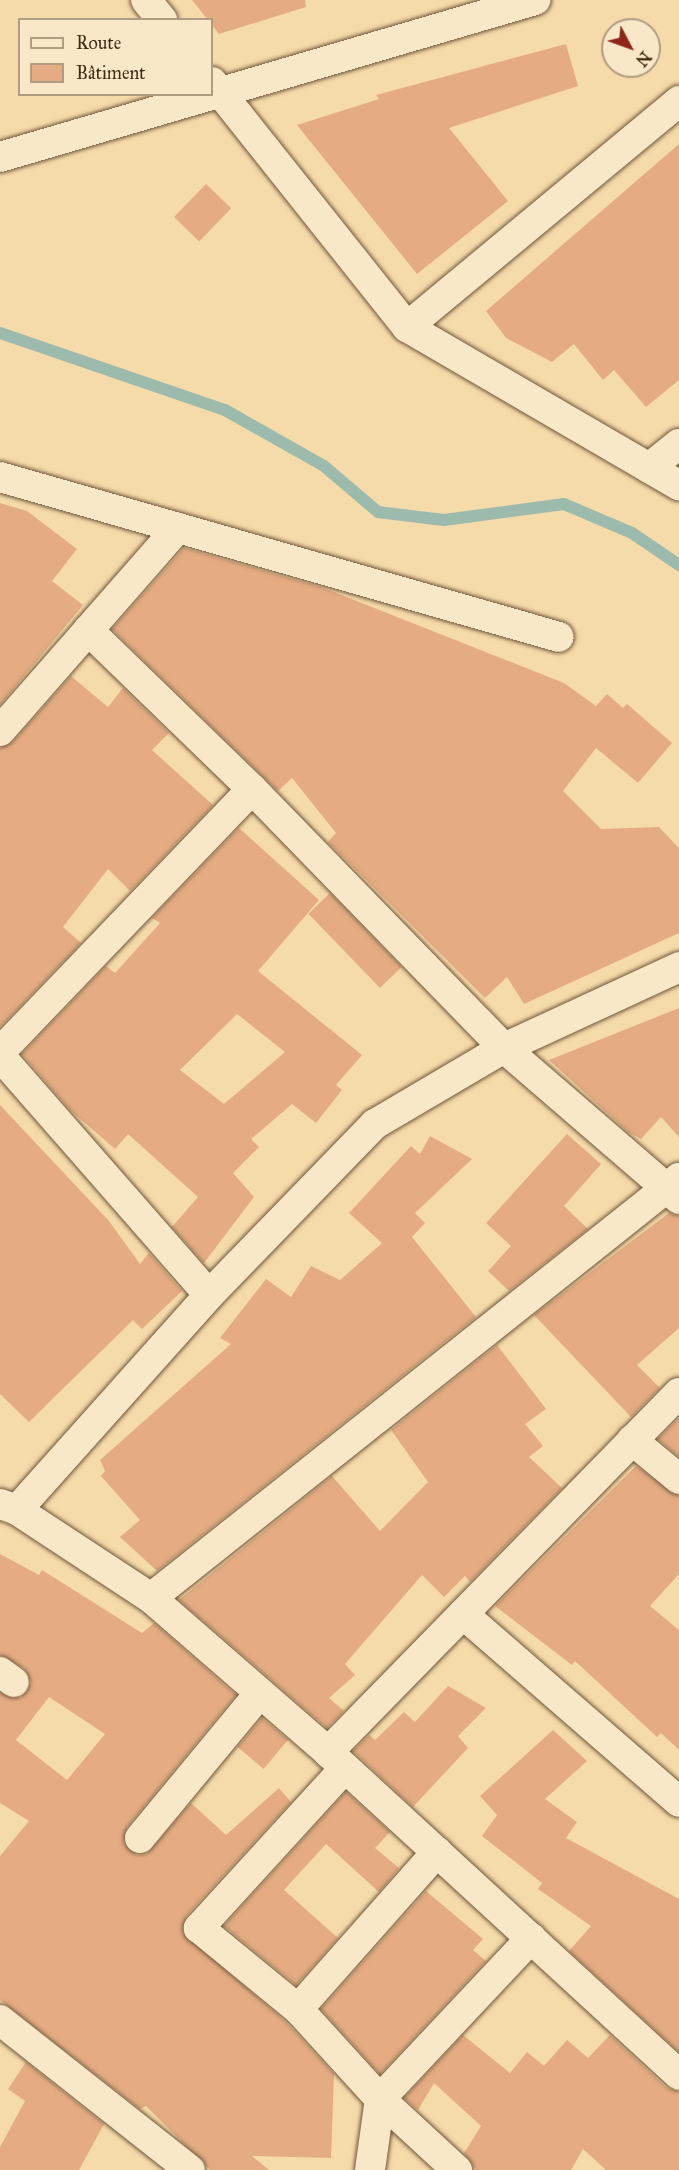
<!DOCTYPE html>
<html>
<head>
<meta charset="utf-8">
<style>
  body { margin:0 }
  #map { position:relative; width:679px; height:2170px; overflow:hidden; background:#f6dbaa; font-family:"IM FELL Great Primer",serif }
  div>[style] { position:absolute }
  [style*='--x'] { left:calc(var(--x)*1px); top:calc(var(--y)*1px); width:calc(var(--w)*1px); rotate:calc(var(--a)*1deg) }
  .stream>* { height:12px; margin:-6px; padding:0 6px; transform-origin:6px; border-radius:6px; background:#9dbbad }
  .building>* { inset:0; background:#e5ac83; transform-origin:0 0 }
  .roads { filter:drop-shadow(0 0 2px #6f5639) drop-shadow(0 0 2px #6f5639) }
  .street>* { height:30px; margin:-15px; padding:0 15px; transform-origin:15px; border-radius:15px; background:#f9e8c8 }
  span { translate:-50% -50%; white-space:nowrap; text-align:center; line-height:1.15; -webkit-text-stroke:4.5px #f9e8c8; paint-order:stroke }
  .legend { position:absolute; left:18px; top:18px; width:195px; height:78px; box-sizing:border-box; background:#f9e8c8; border:2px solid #b09c80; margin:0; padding:8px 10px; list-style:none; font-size:18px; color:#422913 }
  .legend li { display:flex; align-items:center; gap:12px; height:30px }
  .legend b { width:30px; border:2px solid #b09c80 }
  .north { position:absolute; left:601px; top:18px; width:60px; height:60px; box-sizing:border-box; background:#f9e8c8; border:2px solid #b09c80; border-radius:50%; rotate:131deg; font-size:16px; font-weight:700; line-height:24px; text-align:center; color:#422913 }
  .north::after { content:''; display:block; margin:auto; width:21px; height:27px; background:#8f2418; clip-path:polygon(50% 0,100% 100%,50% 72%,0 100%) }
</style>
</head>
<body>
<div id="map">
  <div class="stream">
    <i style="--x:0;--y:333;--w:238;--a:18.9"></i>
    <i style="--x:225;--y:410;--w:114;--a:29.5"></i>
    <i style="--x:324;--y:466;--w:71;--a:40.4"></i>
    <i style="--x:378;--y:512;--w:66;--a:6.9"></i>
    <i style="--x:444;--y:520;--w:121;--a:-7.6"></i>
    <i style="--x:564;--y:504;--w:74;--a:23.1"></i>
    <i style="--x:632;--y:533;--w:57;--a:34.2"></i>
  </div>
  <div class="building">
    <i style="clip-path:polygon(192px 0,305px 0,306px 7px,219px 34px)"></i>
    <i style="clip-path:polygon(566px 44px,578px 86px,449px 128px,508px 201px,417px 274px,297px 125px,379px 99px,376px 95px)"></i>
    <i style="clip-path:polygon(679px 144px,679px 380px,646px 407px,614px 370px,603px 380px,574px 344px,552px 362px,506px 338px,486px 311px)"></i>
    <i style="left:206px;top:184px;width:35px;height:46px;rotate:44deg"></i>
    <i style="clip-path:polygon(0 503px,27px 511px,77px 549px,52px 581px,83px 605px,0 705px)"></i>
    <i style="clip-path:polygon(184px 548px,324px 588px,564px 683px,596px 706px,607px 694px,623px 708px,627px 704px,672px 743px,638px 783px,596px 748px,563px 791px,601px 829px,659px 827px,679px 848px,679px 933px,524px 1004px,507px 977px,485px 998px,328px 842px,336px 833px,292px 778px,278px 791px,112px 629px)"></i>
    <i style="clip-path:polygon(71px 676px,108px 707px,123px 688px,169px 733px,152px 750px,213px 805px,130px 891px,108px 869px,63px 927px,81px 943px,0 1027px,0 748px,13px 742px)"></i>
    <i style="clip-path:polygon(evenodd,239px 828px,319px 900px,258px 971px,362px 1055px,336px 1085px,342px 1090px,316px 1123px,292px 1104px,251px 1139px,259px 1147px,233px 1173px,254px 1197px,204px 1263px,172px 1227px,198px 1197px,128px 1134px,115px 1149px,70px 1110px,22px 1054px,106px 966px,115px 973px,160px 923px,152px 918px,239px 828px,237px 1014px,285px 1052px,224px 1104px,180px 1070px,237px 1014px)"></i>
    <i style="left:330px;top:893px;width:103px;height:30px;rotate:46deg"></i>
    <i style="clip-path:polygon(679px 1008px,679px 1137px,661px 1117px,641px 1139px,628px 1132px,549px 1060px)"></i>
    <i style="clip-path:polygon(0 1105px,109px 1221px,140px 1264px,149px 1253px,182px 1291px,142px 1329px,133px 1320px,29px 1422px,0 1394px)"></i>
    <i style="clip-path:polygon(567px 1134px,601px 1164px,564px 1206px,588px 1229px,509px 1291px,488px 1271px,511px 1246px,486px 1223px)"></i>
    <i style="clip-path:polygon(430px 1136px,472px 1159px,415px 1213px,425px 1223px,412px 1237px,476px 1317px,157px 1571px,120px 1537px,140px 1520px,101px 1476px,105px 1471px,100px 1460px,231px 1344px,220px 1338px,266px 1279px,291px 1297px,311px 1266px,340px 1280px,382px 1243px,349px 1213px,411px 1146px,420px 1154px)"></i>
    <i style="clip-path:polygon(669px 1213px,679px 1216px,679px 1328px,637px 1365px,660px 1388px,631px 1417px,534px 1315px)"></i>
    <i style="clip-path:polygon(497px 1345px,546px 1409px,525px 1424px,543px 1446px,529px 1457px,562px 1488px,470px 1582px,465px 1576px,444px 1597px,422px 1575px,345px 1664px,355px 1675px,329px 1698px,344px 1711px,327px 1728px,179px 1600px,332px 1476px,380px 1531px,428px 1482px,391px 1430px)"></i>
    <i style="clip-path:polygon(679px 1418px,679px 1457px,658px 1439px)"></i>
    <i style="clip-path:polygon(636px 1466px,679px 1496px,679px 1574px,650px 1606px,679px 1630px,679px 1750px,661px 1733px,657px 1737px,575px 1661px,572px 1665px,495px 1606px)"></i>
    <i style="clip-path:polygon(evenodd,0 1554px,39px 1575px,42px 1570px,142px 1633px,154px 1623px,236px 1695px,127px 1827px,124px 1843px,137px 1855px,147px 1854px,191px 1803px,226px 1835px,279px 1788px,291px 1802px,186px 1916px,183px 1933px,286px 2022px,334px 2074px,331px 2158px,252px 2156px,269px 2170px,210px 2170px,146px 2106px,140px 2109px,0 2000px,0 1856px,29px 1821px,0 1803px,0 1693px,21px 1698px,31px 1683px,24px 1668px,0 1655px,0 1554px,49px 1697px,105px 1734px,67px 1780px,16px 1740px,49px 1697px)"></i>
    <i style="clip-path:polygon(448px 1686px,486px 1708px,458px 1736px,468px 1748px,413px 1807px,353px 1751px,369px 1735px,375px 1740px,404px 1712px,415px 1722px)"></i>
    <i style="left:262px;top:1718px;width:34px;height:38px;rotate:40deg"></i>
    <i style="clip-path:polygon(553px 1730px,587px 1761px,545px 1799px,577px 1822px,566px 1838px,679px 1899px,679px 2052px,569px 1951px,591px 1926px,538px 1889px,542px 1883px,482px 1836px,497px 1815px,480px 1796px)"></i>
    <i style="clip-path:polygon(346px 1792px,390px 1832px,375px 1848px,399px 1868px,379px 1892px,326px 1844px,284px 1890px,338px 1938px,296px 1985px,224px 1926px)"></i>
    <i style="clip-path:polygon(426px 1891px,483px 1939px,473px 1950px,486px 1961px,380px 2074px,321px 2009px)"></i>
    <i style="clip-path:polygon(463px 2035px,510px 2073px,527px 2052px,544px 2066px,567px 2040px,588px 2058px,610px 2035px,667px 2088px,679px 2092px,679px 2170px,606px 2170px,583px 2149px,571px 2170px,476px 2170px,464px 2153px,481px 2126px,434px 2083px,418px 2110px,404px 2098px)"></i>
    <i style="clip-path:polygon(26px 2062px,104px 2124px,79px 2170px,0 2170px,0 2147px,25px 2101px,8px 2089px)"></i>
  </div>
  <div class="roads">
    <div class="street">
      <i style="--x:146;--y:0;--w:26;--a:51"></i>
      <i style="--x:212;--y:82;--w:313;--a:51.5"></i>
      <i style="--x:407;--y:327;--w:315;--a:30.2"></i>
      <i style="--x:0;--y:157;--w:558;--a:-16.35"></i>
      <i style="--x:407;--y:327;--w:354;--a:-39.7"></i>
      <i style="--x:649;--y:468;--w:38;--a:-39"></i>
      <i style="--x:0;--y:477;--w:581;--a:15.97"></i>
      <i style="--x:88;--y:630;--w:228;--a:44.1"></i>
      <i style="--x:252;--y:789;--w:361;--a:45.8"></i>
      <i style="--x:504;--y:1048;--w:231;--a:40.8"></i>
      <i style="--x:0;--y:731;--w:270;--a:-48.8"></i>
      <i style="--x:0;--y:1052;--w:364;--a:-46.2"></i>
      <i style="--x:0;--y:1056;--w:317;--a:48.8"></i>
      <i style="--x:632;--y:1440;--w:61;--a:39.7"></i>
      <i style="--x:0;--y:1504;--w:18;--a:19"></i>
      <i style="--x:17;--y:1510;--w:160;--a:33.3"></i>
      <i style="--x:151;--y:1598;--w:235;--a:41"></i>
      <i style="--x:328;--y:1752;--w:477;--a:42.6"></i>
      <i style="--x:17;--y:1510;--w:288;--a:-48.2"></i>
      <i style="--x:209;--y:1295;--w:238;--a:-45.9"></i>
      <i style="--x:375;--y:1124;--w:150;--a:-30.5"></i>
      <i style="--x:504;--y:1048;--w:193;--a:-24.8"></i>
      <i style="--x:151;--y:1598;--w:675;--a:-38.5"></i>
      <i style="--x:463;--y:1614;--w:286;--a:41"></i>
      <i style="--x:0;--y:1672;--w:17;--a:36"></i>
      <i style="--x:328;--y:1752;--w:502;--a:-45.65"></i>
      <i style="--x:345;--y:1768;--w:217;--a:132.4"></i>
      <i style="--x:199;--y:1928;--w:128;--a:39.3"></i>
      <i style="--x:298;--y:2009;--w:122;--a:47.7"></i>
      <i style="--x:380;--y:2099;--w:105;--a:42.7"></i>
      <i style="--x:140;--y:1838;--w:188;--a:-50.4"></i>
      <i style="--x:298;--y:2009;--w:210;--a:-48.5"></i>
      <i style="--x:0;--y:2020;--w:242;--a:38.3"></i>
      <i style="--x:370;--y:2170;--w:72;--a:-82"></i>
      <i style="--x:380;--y:2099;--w:221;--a:-46.8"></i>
    </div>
  </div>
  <ul class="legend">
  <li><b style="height:8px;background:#f9e8c8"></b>Route</li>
  <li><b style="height:16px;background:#e5ac83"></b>Bâtiment</li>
  </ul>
  <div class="north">N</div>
</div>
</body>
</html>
